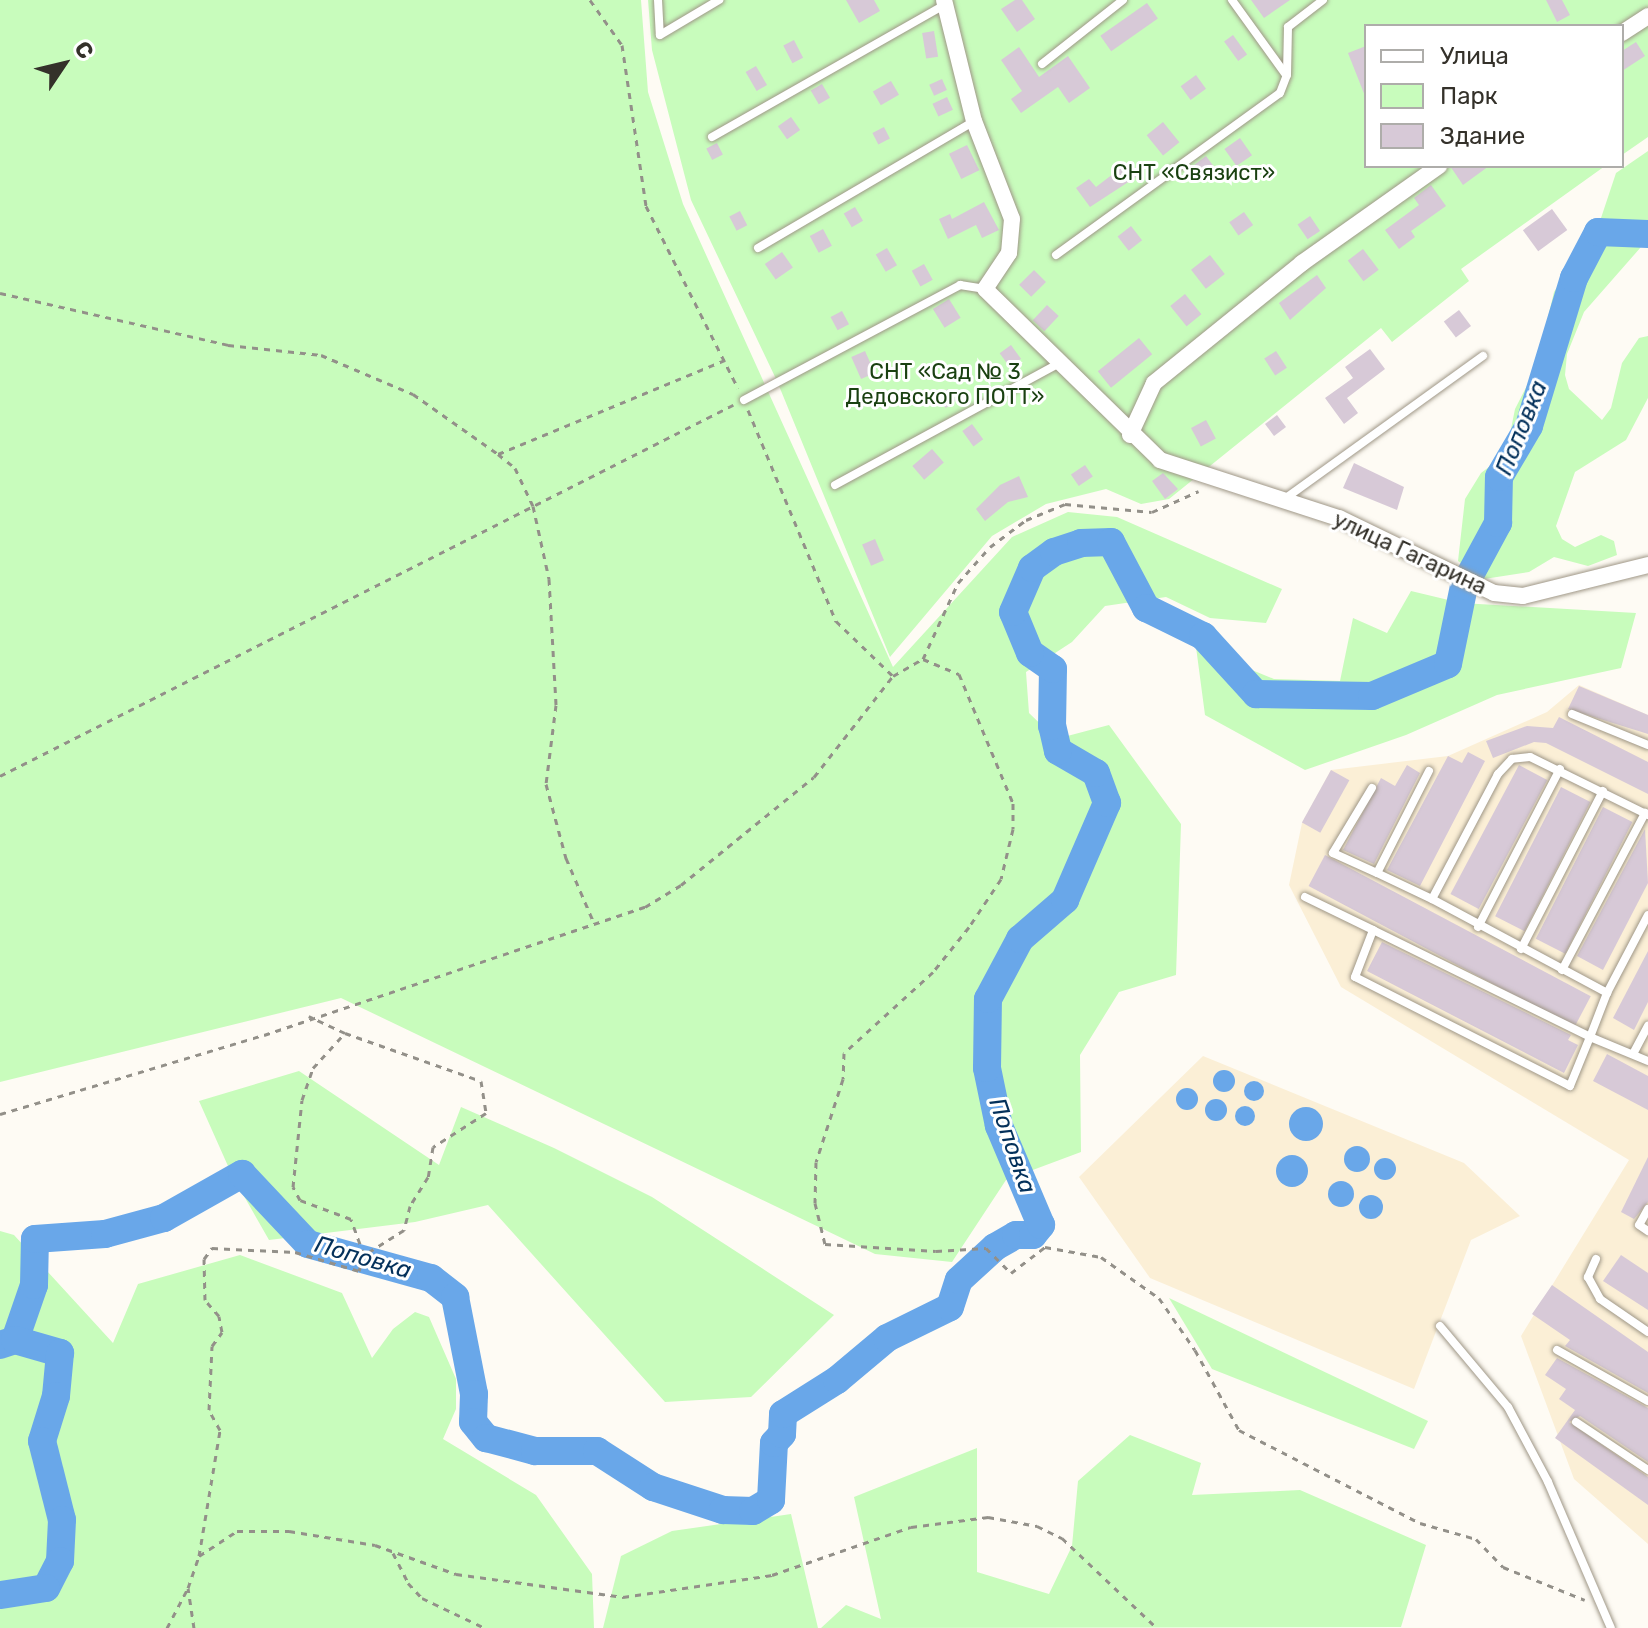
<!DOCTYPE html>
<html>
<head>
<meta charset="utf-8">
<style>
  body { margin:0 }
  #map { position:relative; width:1648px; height:1628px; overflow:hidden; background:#fefbf4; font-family:Rubik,sans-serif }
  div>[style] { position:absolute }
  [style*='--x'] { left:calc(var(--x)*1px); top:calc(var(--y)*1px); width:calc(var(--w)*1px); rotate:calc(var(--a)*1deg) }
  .built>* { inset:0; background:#fbefd6 }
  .green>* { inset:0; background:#c8fcbc }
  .water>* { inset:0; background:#69a7e9 }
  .round { border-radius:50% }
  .river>* { height:28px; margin:-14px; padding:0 14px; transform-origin:14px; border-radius:14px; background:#69a7e9 }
  .building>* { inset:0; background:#d7c9d7; transform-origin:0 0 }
  .path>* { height:3px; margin-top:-1.5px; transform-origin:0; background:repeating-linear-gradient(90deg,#939089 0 6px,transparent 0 12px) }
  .roads { filter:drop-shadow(0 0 2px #9f9787) drop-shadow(0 0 2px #9f9787) }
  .service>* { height:8px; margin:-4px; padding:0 4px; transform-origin:4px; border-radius:4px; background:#fff }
  .minor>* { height:16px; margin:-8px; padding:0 8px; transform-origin:8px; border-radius:8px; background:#fff }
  span { translate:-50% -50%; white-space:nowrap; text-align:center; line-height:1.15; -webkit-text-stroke:6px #fff; paint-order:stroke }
  .park-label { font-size:22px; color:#1a4111 }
  .street-label { font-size:22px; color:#34312a }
  .water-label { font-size:24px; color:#04315b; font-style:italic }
  .legend { position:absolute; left:1364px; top:24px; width:260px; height:144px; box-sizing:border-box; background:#fff; border:2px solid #aeadaa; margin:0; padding:10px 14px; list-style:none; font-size:24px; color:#34312a }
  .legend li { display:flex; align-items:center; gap:16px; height:40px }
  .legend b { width:40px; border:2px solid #aeadaa }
  .north { position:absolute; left:24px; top:24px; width:80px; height:80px; -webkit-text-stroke:6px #fff; paint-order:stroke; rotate:55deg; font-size:22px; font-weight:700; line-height:32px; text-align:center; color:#34312a }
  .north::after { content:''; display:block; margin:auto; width:28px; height:36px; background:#34312a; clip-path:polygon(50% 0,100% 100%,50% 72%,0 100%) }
</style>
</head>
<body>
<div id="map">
  <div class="built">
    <i style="clip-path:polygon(1579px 685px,1648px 715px,1648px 1544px,1574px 1479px,1521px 1336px,1629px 1160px,1341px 987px,1289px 885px,1302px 823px,1331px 770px,1448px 756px,1547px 712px)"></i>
    <i style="clip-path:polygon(1203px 1056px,1464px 1163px,1520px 1216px,1471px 1240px,1414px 1389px,1150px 1278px,1079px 1177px)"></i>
  </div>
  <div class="green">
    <i style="clip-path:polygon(0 0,641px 0,648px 92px,683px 204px,893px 667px,1012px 537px,1068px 512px,1117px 517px,1282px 589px,1266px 623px,1210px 618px,1166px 597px,1105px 606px,1072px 642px,1026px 672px,1029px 713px,1056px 739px,1109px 725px,1181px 824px,1176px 975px,1119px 992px,1080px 1055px,1081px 1152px,1006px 1180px,952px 1262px,875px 1254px,341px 998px,0 1082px)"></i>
    <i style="clip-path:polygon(648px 0,1648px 0,1648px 137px,1622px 155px,1622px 26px,1366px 26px,1366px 166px,1605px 166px,1461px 269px,1469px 281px,1392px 342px,1381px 328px,1169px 499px,1141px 504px,1106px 489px,1046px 504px,992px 536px,890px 657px,777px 381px,691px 200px,652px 50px)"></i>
    <i style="clip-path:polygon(1648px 151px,1648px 239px,1584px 312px,1567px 354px,1565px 375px,1569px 389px,1602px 420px,1611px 408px,1622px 363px,1639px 338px,1648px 336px,1648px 398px,1626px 440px,1575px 472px,1556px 526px,1562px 539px,1575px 547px,1601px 535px,1614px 541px,1617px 555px,1588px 566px,1554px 557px,1529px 572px,1484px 579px,1458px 561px,1465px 499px,1481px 473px,1506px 454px,1515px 409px,1536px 368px,1554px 292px,1600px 221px,1616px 173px)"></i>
    <i style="clip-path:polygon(1411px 591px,1461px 603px,1636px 613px,1621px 668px,1497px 695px,1406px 735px,1305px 770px,1205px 715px,1196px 647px,1274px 679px,1340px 681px,1353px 618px,1387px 633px)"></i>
    <i style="clip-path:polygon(299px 1071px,439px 1165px,461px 1107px,554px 1148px,652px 1197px,834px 1315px,751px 1397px,665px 1402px,488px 1205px,415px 1222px,269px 1240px,232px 1175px,199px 1101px)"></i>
    <i style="clip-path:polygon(0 1231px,14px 1235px,113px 1343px,138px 1284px,240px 1255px,342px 1293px,372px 1358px,393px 1329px,415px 1312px,429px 1317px,456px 1379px,456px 1409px,443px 1439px,536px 1495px,592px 1574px,594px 1628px,0 1628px)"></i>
    <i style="clip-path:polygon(1169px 1298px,1428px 1421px,1414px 1449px,1212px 1369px)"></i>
    <i style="clip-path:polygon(1130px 1435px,1201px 1463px,1192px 1495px,1300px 1490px,1426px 1545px,1401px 1627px,821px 1628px,846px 1605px,881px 1619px,854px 1497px,977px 1448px,977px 1572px,1049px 1594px,1072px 1546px,1078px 1481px)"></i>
    <i style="clip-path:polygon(791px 1514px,818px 1628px,603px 1628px,621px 1556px,672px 1531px)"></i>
  </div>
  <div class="water">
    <i class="round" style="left:1213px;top:1070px;width:22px;height:22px"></i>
    <i class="round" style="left:1244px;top:1081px;width:20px;height:20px"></i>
    <i class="round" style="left:1176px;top:1088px;width:22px;height:22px"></i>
    <i class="round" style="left:1205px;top:1099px;width:22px;height:22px"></i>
    <i class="round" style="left:1235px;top:1106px;width:20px;height:20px"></i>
    <i class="round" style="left:1289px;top:1107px;width:34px;height:34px"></i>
    <i class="round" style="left:1344px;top:1146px;width:26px;height:26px"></i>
    <i class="round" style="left:1276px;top:1155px;width:32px;height:32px"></i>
    <i class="round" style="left:1374px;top:1158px;width:22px;height:22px"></i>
    <i class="round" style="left:1328px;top:1181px;width:26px;height:26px"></i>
    <i class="round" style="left:1359px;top:1195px;width:24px;height:24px"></i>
  </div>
  <div class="river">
    <i style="--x:15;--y:1340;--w:58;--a:-70.9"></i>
    <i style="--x:34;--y:1285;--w:46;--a:-88.8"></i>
    <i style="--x:35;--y:1239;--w:70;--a:-4.1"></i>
    <i style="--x:105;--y:1234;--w:61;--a:-15.2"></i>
    <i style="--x:164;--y:1218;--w:90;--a:-29.4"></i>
    <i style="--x:242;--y:1174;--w:96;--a:46.7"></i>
    <i style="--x:308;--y:1244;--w:128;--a:15.5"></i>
    <i style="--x:431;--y:1278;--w:31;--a:38"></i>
    <i style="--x:455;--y:1297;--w:99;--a:78.9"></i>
    <i style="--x:474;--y:1394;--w:28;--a:92"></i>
    <i style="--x:473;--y:1422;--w:21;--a:51"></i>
    <i style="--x:486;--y:1438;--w:51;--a:14.9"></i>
    <i style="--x:535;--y:1451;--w:62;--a:0"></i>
    <i style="--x:597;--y:1451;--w:67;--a:32.7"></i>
    <i style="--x:653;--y:1487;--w:74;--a:18.2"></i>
    <i style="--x:723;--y:1510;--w:30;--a:2"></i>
    <i style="--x:753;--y:1511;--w:21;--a:-31"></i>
    <i style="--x:771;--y:1500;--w:57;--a:-87"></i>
    <i style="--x:774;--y:1443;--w:12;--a:-48"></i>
    <i style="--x:782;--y:1434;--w:20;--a:-87"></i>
    <i style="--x:783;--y:1414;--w:64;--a:-32.2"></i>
    <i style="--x:837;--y:1380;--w:65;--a:-40"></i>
    <i style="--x:887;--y:1338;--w:70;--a:-26.2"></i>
    <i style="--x:950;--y:1307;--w:28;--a:-72"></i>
    <i style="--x:959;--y:1280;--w:49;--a:-42.5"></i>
    <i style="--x:995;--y:1247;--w:24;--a:-30"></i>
    <i style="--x:1016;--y:1235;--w:17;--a:0"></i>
    <i style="--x:1033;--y:1235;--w:13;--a:-51"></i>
    <i style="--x:1041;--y:1225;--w:108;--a:-113"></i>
    <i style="--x:999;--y:1126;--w:59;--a:-101.7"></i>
    <i style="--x:987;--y:1068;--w:69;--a:-89.2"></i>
    <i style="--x:988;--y:999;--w:68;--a:-61.9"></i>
    <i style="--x:1020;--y:939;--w:60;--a:-40.9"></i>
    <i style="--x:1065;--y:900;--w:106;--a:-66.6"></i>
    <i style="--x:1107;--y:803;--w:32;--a:-110"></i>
    <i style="--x:1096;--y:773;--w:44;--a:-149.9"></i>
    <i style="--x:1058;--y:751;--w:26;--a:-103"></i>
    <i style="--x:1052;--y:726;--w:57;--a:-89"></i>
    <i style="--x:1053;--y:669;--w:28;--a:-145"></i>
    <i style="--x:1030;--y:653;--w:44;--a:-112.5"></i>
    <i style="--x:1013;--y:612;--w:48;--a:-66.6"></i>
    <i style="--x:1032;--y:568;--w:27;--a:-36"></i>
    <i style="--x:1054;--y:552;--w:28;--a:-18"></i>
    <i style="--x:1081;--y:543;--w:30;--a:-2"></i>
    <i style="--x:1111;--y:542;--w:75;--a:62.1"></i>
    <i style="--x:1146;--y:608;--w:64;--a:26.2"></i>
    <i style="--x:1203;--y:636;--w:79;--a:47.6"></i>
    <i style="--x:1256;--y:694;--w:116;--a:1"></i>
    <i style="--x:1372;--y:696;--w:82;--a:-22.8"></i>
    <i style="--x:1448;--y:664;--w:80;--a:-78.4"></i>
    <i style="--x:1464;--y:586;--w:72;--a:-61.6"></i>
    <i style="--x:1498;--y:523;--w:46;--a:-88.8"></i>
    <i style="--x:1499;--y:477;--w:59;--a:-59.5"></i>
    <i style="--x:1529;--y:426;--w:155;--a:-73.1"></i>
    <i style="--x:1574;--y:278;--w:52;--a:-62.4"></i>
    <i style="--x:1598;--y:232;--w:50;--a:2.3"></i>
    <i style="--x:0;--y:1345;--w:16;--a:-18"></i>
    <i style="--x:15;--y:1340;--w:47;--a:16.1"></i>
    <i style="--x:60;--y:1353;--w:43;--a:95.3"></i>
    <i style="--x:56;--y:1396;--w:47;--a:107.3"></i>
    <i style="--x:42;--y:1441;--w:81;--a:75.8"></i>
    <i style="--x:62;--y:1520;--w:41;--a:92.8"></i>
    <i style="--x:60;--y:1561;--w:30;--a:117"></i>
    <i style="--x:46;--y:1588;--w:47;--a:171.3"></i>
  </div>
  <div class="building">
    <i style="clip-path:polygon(846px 0,874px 0,880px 11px,859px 23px)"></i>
    <i style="clip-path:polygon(1015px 0,1022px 0,1035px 19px,1017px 32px,1001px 9px)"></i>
    <i style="clip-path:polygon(1251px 0,1290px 0,1264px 18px)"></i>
    <i style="clip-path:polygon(1546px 0,1562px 0,1570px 15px,1557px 22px)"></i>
    <i style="left:1147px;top:3px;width:19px;height:57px;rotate:55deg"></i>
    <i style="left:934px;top:31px;width:26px;height:12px;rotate:81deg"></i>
    <i style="left:1233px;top:35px;width:24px;height:11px;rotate:54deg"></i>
    <i style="left:794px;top:40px;width:20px;height:12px;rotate:63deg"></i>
    <i style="clip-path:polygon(1636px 42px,1645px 56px,1622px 71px,1622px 51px)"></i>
    <i style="clip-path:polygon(1366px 46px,1366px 96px,1365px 96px,1348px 53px)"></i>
    <i style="clip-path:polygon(1019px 47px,1039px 77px,1068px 56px,1090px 88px,1069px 103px,1058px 87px,1021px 113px,1011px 99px,1022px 91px,1001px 60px)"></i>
    <i style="left:756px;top:66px;width:22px;height:12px;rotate:60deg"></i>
    <i style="left:1196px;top:75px;width:17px;height:19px;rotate:54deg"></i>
    <i style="left:942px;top:79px;width:12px;height:14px;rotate:66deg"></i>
    <i style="left:891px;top:81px;width:16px;height:21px;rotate:60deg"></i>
    <i style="left:822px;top:84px;width:16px;height:13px;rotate:60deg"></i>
    <i style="left:947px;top:97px;width:14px;height:16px;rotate:65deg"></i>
    <i style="left:791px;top:117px;width:16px;height:16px;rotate:55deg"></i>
    <i style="left:1163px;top:122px;width:26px;height:21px;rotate:51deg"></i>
    <i style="left:884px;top:127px;width:13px;height:13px;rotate:63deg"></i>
    <i style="left:1240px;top:138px;width:21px;height:19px;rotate:55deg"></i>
    <i style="left:717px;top:143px;width:13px;height:12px;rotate:63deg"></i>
    <i style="left:967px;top:145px;width:28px;height:20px;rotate:64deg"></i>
    <i style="left:1206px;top:156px;width:15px;height:24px;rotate:53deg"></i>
    <i style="clip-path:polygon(1126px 164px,1136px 177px,1090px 207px,1076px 188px,1089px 179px,1096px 187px)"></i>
    <i style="clip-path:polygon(1450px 166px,1489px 166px,1463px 185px)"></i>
    <i style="clip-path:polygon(1431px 185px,1446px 206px,1411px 231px,1415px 237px,1399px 249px,1385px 230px,1419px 205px,1414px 198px)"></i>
    <i style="clip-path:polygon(984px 202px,999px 230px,982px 238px,976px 225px,948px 239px,939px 219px,950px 214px,952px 219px)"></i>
    <i style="left:855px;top:207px;width:16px;height:13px;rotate:60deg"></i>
    <i style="left:1552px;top:209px;width:26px;height:36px;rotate:54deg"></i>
    <i style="left:740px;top:211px;width:16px;height:12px;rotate:63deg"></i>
    <i style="left:1244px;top:212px;width:16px;height:18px;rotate:55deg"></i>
    <i style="left:1310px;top:216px;width:18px;height:15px;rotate:56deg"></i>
    <i style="left:1131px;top:226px;width:18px;height:17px;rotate:52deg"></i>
    <i style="left:823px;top:229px;width:19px;height:15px;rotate:62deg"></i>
    <i style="left:887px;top:248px;width:20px;height:13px;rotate:60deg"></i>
    <i style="left:1363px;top:249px;width:26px;height:19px;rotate:53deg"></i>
    <i style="left:782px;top:252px;width:19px;height:21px;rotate:55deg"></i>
    <i style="left:1210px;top:255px;width:24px;height:24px;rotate:52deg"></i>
    <i style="left:924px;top:264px;width:18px;height:14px;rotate:61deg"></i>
    <i style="left:1034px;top:270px;width:17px;height:21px;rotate:45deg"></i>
    <i style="clip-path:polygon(1317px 275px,1326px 288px,1290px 320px,1279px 303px)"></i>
    <i style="left:1185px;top:294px;width:26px;height:19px;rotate:51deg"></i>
    <i style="left:949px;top:299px;width:22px;height:19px;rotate:58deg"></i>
    <i style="left:1047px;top:305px;width:16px;height:21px;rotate:43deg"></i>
    <i style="left:1459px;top:310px;width:20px;height:19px;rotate:53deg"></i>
    <i style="left:842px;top:311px;width:15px;height:13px;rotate:62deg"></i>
    <i style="left:1139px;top:338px;width:21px;height:53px;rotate:51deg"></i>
    <i style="left:1011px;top:345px;width:17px;height:14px;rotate:54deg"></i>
    <i style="clip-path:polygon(1370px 349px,1385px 369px,1347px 398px,1358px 413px,1344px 424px,1325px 398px,1353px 378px,1345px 367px)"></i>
    <i style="left:865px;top:351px;width:24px;height:15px;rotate:66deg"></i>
    <i style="left:1276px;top:351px;width:20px;height:14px;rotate:57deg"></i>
    <i style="left:948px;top:389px;width:14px;height:13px;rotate:54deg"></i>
    <i style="left:1277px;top:415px;width:15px;height:15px;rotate:53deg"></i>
    <i style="left:1206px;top:420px;width:21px;height:17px;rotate:62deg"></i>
    <i style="left:972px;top:424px;width:19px;height:12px;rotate:54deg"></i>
    <i style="left:932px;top:449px;width:18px;height:26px;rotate:49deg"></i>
    <i style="clip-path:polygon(1354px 463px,1404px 487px,1397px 510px,1343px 488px)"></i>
    <i style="left:1085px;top:465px;width:14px;height:17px;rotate:56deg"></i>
    <i style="clip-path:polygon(1163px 473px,1178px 489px,1165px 499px,1152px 481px)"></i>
    <i style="clip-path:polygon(1019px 476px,1028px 497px,1008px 502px,985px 521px,976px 509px,1000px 485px)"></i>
    <i style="left:875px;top:539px;width:23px;height:14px;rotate:67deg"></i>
    <i style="clip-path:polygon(1579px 686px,1648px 715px,1648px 734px,1568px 709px)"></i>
    <i style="clip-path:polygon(1559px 717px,1648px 762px,1648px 794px,1546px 743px,1534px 742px,1493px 758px,1486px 741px,1527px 726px,1553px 728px)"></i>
    <i style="clip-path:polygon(1468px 752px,1485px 761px,1420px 886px,1387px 870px,1448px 756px,1462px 763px)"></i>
    <i style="clip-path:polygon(1407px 765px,1420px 773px,1374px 864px,1343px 850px,1381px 778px,1395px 786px)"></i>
    <i style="left:1519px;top:765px;width:32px;height:146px;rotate:28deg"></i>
    <i style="left:1331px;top:770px;width:21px;height:60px;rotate:29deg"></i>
    <i style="left:1561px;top:787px;width:33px;height:145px;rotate:27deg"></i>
    <i style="left:1603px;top:807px;width:33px;height:148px;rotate:27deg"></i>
    <i style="clip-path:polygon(1645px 829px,1648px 883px,1603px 970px,1577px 956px)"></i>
    <i style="left:1325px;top:855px;width:301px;height:35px;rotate:28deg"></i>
    <i style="clip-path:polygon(1382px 942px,1571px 1035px,1568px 1040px,1578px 1045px,1564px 1073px,1367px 971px)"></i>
    <i style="clip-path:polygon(1648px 951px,1648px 1002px,1634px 1030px,1613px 1018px)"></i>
    <i style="clip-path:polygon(1607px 1054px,1648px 1076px,1648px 1110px,1593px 1081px)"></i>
    <i style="clip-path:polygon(1648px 1157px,1648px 1202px,1634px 1219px,1621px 1212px)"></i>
    <i style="clip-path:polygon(1621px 1255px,1648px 1273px,1648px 1310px,1603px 1281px)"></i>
    <i style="clip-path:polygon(1552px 1285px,1648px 1352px,1648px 1393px,1565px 1346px,1570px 1340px,1532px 1314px)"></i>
    <i style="clip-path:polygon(1557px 1358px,1648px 1408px,1648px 1462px,1580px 1416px,1569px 1422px,1648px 1477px,1648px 1505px,1555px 1438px,1575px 1410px,1559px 1399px,1566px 1389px,1545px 1375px)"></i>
  </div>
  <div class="path">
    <i style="--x:590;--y:0;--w:55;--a:54.6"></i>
    <i style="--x:622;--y:45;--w:163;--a:81.5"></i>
    <i style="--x:646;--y:206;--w:204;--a:63.2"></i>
    <i style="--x:0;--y:293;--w:234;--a:12.8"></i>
    <i style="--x:228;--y:345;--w:94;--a:6.1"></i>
    <i style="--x:321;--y:355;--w:100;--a:23"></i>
    <i style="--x:413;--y:394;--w:104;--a:35.2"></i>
    <i style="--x:498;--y:454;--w:246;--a:-22.5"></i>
    <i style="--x:748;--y:410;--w:229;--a:67.4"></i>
    <i style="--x:836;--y:621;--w:79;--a:44"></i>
    <i style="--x:498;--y:454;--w:22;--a:39"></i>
    <i style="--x:515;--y:468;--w:42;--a:64.7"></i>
    <i style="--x:533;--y:506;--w:75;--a:77.6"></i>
    <i style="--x:549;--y:579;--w:126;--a:86.8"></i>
    <i style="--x:556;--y:705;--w:80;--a:97.2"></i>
    <i style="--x:546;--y:784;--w:77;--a:74.9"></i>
    <i style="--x:566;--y:858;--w:71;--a:66.7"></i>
    <i style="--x:923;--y:659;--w:39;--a:23"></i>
    <i style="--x:959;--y:674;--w:140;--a:67.3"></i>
    <i style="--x:1013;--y:803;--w:26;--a:90"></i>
    <i style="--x:1013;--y:829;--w:51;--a:103.5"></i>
    <i style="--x:1001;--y:879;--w:58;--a:123.7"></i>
    <i style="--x:969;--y:927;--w:58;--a:128.7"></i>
    <i style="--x:933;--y:972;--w:120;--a:137.7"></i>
    <i style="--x:844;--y:1053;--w:26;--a:92"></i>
    <i style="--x:843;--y:1079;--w:87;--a:108"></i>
    <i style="--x:816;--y:1162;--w:41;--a:91.4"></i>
    <i style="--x:815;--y:1203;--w:42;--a:76.3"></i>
    <i style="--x:825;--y:1244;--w:111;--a:3.6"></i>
    <i style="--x:936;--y:1251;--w:50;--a:-3.4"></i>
    <i style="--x:986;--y:1248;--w:35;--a:45"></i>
    <i style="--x:1011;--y:1273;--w:43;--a:-37.4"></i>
    <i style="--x:1045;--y:1247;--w:57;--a:10.1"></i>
    <i style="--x:1101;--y:1257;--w:71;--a:35.3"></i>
    <i style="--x:1159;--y:1298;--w:63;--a:55.3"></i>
    <i style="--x:1195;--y:1350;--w:91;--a:61.2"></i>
    <i style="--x:1239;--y:1430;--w:203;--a:27.2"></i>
    <i style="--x:1420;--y:1523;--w:58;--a:15.9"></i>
    <i style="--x:1476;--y:1539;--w:39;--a:46"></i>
    <i style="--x:1503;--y:1567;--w:88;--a:21.9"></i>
    <i style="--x:0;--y:776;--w:822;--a:-26.85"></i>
    <i style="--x:345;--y:1033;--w:144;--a:19.4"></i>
    <i style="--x:481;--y:1081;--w:32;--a:81"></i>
    <i style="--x:486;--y:1113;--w:63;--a:147.3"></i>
    <i style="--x:433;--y:1147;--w:30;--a:99"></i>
    <i style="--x:428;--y:1177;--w:34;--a:122"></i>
    <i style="--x:410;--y:1206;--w:25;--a:104"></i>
    <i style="--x:404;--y:1230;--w:47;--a:148"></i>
    <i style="--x:0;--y:1114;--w:276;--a:-16.7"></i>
    <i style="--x:264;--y:1035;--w:402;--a:-18.6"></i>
    <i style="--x:645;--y:907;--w:42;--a:-31.4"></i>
    <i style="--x:681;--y:885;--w:171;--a:-39.1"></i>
    <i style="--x:814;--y:777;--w:128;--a:-52"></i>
    <i style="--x:893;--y:676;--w:34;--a:-30"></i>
    <i style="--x:923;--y:659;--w:84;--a:-65.3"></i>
    <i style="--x:958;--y:583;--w:48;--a:-48.4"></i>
    <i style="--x:990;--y:547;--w:45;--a:-36.9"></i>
    <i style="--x:1026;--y:520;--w:42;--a:-22.3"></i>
    <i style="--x:1065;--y:504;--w:87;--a:5.3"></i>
    <i style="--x:1152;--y:512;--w:51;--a:-24.1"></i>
    <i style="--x:393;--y:1553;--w:34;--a:63"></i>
    <i style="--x:408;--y:1583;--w:21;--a:47"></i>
    <i style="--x:422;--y:1598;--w:70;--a:25.5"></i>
    <i style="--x:199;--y:1556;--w:128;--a:-80.5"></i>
    <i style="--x:220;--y:1430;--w:23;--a:-119"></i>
    <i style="--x:209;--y:1410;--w:64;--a:-87.3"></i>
    <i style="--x:212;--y:1346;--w:17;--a:-54"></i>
    <i style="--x:222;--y:1332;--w:16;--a:-101"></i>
    <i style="--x:219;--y:1316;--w:21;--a:-131"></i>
    <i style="--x:205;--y:1300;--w:41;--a:-91.4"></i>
    <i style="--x:204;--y:1259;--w:14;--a:-54"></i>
    <i style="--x:212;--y:1248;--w:83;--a:2.8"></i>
    <i style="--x:295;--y:1252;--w:67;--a:16.5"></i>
    <i style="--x:359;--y:1271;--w:17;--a:-73"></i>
    <i style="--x:364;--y:1255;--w:38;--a:-110"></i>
    <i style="--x:351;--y:1219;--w:54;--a:-159.6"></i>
    <i style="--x:300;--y:1200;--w:15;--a:-118"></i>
    <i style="--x:293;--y:1187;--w:87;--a:-84.1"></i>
    <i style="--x:302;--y:1100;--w:34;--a:-71"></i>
    <i style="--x:313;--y:1068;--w:47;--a:-47.6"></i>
    <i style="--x:345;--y:1033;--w:40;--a:-155"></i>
    <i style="--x:167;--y:1628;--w:45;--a:-62.3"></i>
    <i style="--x:194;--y:1628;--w:40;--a:-98.5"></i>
    <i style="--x:188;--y:1588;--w:34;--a:-71"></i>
    <i style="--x:199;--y:1556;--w:45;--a:-33.3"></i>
    <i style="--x:237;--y:1531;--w:52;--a:0"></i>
    <i style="--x:289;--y:1531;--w:87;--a:9.2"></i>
    <i style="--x:375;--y:1545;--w:86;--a:19.7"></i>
    <i style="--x:456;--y:1574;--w:169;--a:7.8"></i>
    <i style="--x:623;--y:1597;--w:151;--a:-8.4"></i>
    <i style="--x:772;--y:1575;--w:147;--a:-19.1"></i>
    <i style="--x:911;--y:1527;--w:78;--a:-7.4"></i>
    <i style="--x:988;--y:1517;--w:50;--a:10.4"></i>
    <i style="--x:1037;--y:1526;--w:28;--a:26"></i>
    <i style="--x:1062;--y:1538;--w:131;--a:43.5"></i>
  </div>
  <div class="roads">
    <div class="service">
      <i style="--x:658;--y:0;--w:35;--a:87"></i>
      <i style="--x:660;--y:35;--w:69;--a:-30.7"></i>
      <i style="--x:1232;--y:0;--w:92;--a:54.2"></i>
      <i style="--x:1042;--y:64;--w:103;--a:-38.3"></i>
      <i style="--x:712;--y:137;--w:267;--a:-29.6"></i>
      <i style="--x:758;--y:248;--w:249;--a:-30.4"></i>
      <i style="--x:1056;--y:255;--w:276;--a:-35.9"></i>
      <i style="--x:1280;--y:93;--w:19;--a:-69"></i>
      <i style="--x:1287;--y:75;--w:48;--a:-88.8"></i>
      <i style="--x:1288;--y:27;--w:44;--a:-37.6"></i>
      <i style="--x:744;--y:400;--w:245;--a:-28"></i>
      <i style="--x:960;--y:285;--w:24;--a:9"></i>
      <i style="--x:835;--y:485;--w:254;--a:-28.5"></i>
      <i style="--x:1286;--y:498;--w:243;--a:-35.8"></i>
      <i style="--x:1572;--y:714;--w:82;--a:22.2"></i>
      <i style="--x:1429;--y:771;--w:114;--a:117"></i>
      <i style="--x:1377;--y:873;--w:61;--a:25.3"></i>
      <i style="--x:1372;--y:788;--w:76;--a:121"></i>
      <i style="--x:1333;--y:853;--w:48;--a:24.4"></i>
      <i style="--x:1648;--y:815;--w:131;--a:-153.8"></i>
      <i style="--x:1530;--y:757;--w:18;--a:174"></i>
      <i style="--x:1512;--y:759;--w:21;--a:133"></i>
      <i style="--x:1498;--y:774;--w:141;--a:117.8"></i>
      <i style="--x:1432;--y:899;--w:199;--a:28.2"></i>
      <i style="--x:1607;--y:993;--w:88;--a:-62.3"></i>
      <i style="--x:1305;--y:897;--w:76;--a:25.9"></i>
      <i style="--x:1373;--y:930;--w:242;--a:26.2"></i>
      <i style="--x:1590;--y:1037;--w:53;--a:112.2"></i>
      <i style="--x:1570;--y:1086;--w:241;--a:-153.1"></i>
      <i style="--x:1355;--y:977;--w:50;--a:-69"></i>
      <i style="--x:1478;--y:927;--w:178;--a:-62.6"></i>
      <i style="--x:1521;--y:949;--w:178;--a:-62.6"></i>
      <i style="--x:1562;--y:970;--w:178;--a:-62.1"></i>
      <i style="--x:1607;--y:993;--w:47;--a:111.1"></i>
      <i style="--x:1590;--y:1037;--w:63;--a:22.5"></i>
      <i style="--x:1633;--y:1054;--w:32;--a:-62"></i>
      <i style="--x:1648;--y:1209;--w:18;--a:119"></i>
      <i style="--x:1639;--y:1225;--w:11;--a:34"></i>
      <i style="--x:1596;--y:1259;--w:20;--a:114"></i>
      <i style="--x:1588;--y:1277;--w:25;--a:61"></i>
      <i style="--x:1600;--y:1299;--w:58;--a:34.5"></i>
      <i style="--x:1440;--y:1326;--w:106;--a:50"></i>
      <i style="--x:1508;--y:1407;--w:85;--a:61.9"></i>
      <i style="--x:1548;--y:1482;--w:159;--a:66.7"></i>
      <i style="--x:1557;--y:1350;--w:104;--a:29.3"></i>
      <i style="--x:1576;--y:1422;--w:87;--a:33.7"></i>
    </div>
    <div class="minor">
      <i style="--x:944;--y:0;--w:125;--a:76.1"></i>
      <i style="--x:974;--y:121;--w:105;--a:68.8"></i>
      <i style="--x:1012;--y:219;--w:34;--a:95"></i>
      <i style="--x:1009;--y:253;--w:43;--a:123.7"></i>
      <i style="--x:985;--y:289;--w:245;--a:44.3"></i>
      <i style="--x:1160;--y:460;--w:188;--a:18"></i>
      <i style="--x:1339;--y:518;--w:172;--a:25.8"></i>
      <i style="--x:1494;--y:593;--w:29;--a:6"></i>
      <i style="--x:1523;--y:596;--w:129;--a:-13.9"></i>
      <i style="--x:1622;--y:33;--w:31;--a:-33"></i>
      <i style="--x:1130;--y:435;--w:57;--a:-65.2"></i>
      <i style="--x:1154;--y:383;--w:191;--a:-39"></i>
      <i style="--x:1302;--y:263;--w:168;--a:-35.3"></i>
    </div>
  </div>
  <div class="park-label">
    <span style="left:1194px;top:173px">СНТ «Связист»</span>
    <span style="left:945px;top:384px">СНТ «Сад № 3<br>Дедовского ПОТТ»</span>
  </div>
  <div class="street-label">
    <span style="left:1410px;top:553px;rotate:25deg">улица Гагарина</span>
  </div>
  <div class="water-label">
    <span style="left:1522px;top:428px;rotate:-68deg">Поповка</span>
    <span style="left:1012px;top:1146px;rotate:71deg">Поповка</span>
    <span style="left:363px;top:1258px;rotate:16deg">Поповка</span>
  </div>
  <ul class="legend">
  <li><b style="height:10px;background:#fff"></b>Улица</li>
  <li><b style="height:22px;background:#c8fcbc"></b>Парк</li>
  <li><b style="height:22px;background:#d7c9d7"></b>Здание</li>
  </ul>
  <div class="north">С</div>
</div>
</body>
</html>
